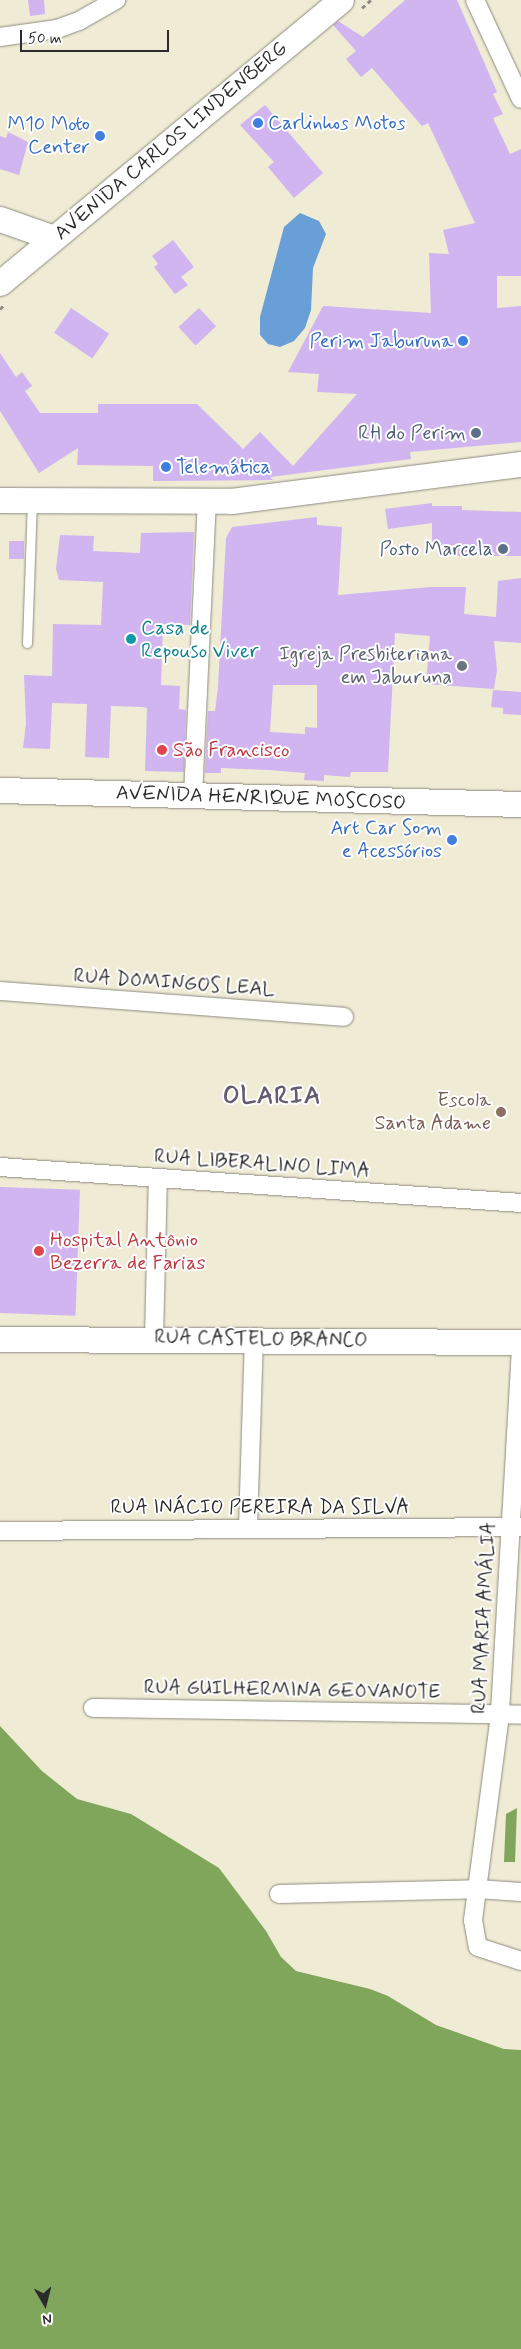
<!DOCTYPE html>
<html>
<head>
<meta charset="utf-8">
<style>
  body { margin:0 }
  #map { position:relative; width:521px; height:2349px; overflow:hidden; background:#efebd4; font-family:Mynerve,sans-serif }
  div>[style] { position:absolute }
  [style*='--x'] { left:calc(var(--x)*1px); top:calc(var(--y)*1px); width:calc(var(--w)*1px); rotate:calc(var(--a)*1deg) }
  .forest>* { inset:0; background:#80a65c }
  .water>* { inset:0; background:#689fd6 }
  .building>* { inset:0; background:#d0b5f1; transform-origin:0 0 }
  .path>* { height:3px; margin-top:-1.5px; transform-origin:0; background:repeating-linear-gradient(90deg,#8d8b80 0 4px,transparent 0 8px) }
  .roads { filter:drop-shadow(0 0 1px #8d8b80) drop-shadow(0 0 1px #8d8b80) }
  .lane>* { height:9px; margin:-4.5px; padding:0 4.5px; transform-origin:4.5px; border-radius:4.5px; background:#fff }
  .street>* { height:18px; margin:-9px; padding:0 9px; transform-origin:9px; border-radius:9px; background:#fff }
  .secondary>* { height:25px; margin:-12.5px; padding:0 12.5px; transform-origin:12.5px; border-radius:12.5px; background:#fff }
  .dots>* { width:14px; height:14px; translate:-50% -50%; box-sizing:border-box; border:2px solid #fff; border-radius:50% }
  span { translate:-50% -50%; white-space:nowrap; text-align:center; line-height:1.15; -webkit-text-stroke:4px #fff; paint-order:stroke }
  .shop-label { font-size:20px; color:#366cbe }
  .left { translate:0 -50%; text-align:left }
  .right { translate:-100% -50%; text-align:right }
  .street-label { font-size:20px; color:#2b2b2b }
  .service-label { font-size:20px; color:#4e5e75 }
  .culture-label { font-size:20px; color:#0d838f }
  .worship-label { font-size:20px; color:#5b616d }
  .health-label { font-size:20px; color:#be3a42 }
  .education-label { font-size:20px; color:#785e54 }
  .district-label { font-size:25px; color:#655b70; font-weight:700; letter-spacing:1px }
  .north { position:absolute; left:20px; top:2279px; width:50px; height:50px; -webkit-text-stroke:4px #fff; paint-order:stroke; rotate:172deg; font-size:14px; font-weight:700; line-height:20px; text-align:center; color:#2b2b2b }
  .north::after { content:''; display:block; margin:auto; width:18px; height:22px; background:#2b2b2b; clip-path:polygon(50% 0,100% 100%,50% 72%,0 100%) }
  .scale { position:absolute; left:20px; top:30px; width:149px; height:22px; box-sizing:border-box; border:2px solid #2b2b2b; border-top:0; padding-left:6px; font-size:15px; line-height:18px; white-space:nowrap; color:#2b2b2b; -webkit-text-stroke:4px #fff; paint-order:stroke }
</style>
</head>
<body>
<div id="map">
  <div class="forest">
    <i style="clip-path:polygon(0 1726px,42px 1771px,77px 1799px,131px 1814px,219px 1868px,266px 1931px,281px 1957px,296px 1971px,370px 1989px,388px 1996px,436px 2025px,504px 2049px,521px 2050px,521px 2349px,0 2349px)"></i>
    <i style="clip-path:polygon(517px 1808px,515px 1862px,504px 1862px,506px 1814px)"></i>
  </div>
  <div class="water">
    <i style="clip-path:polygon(300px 213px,319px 221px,326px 234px,313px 268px,311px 310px,305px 328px,294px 341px,280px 347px,268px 344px,260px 335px,260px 317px,284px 227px)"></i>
  </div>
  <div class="building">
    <i style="clip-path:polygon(28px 0,44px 0,45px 14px,30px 16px)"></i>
    <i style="clip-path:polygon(405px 0,457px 0,497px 92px,493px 94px,503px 114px,493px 118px,510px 154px,521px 149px,521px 276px,497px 276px,497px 308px,521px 306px,521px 442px,410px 452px,411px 459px,270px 477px,273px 480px,153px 481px,153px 466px,77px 465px,78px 448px,39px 473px,0 411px,0 353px,16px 377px,22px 372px,32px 386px,25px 391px,40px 413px,98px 413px,98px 404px,197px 404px,243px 449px,260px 432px,293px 466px,357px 394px,317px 392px,319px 374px,288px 372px,323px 306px,431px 313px,429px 253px,449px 254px,443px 230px,475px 223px,428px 123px,422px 126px,372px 68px,361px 77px,346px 59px,356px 51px,333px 25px,338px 21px,363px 37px)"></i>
    <i style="clip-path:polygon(265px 105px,323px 173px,294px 198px,268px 167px,274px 162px,240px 125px)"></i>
    <i style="clip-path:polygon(8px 132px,28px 142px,19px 175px,0 169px,0 136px,6px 138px)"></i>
    <i style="clip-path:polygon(173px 240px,194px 267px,181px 277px,188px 285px,175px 294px,154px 267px,158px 264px,152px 256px)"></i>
    <i style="left:71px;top:308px;width:46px;height:30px;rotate:34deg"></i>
    <i style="left:199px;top:308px;width:25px;height:28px;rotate:47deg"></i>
    <i style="clip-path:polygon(432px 503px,432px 506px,462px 506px,462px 510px,521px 512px,521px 556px,438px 556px,438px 547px,432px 547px,432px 523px,388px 529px,385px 509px)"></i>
    <i style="clip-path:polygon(evenodd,317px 517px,317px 525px,342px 527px,338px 595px,431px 587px,466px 587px,464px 614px,496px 617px,498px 581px,521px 578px,521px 643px,494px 641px,497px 670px,494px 689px,426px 684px,430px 636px,395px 633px,388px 772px,351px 772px,350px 777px,324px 775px,324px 781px,304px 780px,305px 773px,269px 770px,221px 768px,221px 773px,205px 773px,208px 711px,215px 711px,218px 687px,226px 538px,232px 527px,317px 517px,273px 685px,317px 685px,317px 728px,305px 727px,305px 734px,270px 732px,273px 685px)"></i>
    <i style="clip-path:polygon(194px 532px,190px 625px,163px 624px,161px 685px,180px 686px,179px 709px,186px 710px,184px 772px,145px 771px,147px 708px,142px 707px,111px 706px,109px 758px,85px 757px,87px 704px,52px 703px,50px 749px,23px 748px,26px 724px,24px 675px,52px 676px,53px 624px,101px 625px,103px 582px,59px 580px,56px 569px,60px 535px,94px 536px,93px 551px,140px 553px,141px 533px)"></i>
    <i style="left:9px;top:541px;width:15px;height:18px"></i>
    <i style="clip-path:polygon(493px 690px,521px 692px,521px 715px,503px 714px,503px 708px,491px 707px)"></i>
    <i style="left:0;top:1187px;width:80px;height:126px;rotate:2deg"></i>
  </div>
  <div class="path">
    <i style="--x:362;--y:8;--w:12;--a:-42"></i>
    <i style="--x:0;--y:309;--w:7;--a:-45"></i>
  </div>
  <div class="roads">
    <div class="lane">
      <i style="--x:27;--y:643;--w:140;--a:-88"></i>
    </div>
    <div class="street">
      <i style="--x:475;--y:0;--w:109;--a:65.1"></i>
      <i style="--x:0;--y:37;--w:58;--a:-8"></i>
      <i style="--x:57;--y:29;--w:23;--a:-20"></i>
      <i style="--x:79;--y:21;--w:43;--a:-29.6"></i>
      <i style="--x:193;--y:796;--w:294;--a:-87.3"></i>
      <i style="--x:0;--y:991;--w:345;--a:4.3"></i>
      <i style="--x:0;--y:1167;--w:522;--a:3.95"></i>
      <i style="--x:154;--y:1338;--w:160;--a:-88.6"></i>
      <i style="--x:521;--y:1348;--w:368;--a:93.3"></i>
      <i style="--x:500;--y:1715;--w:207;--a:97.5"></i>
      <i style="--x:473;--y:1920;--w:27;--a:80"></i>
      <i style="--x:478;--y:1947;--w:45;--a:18"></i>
      <i style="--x:248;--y:1527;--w:187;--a:-88.2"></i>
      <i style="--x:0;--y:1531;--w:521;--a:-0.44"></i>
      <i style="--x:93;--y:1708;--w:428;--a:0.9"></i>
      <i style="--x:279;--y:1894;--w:198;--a:-1.4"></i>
      <i style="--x:477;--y:1889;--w:44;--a:3.9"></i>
    </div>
    <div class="secondary">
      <i style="--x:0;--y:219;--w:57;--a:19.4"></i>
      <i style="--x:0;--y:283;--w:443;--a:-39.7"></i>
      <i style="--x:0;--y:500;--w:231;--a:0.2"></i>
      <i style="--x:231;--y:501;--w:292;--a:-7.3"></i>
      <i style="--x:0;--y:790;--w:521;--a:1.54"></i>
      <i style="--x:0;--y:1339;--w:521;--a:0.33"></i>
    </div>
  </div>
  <div class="dots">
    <i style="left:258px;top:123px;background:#3f7fe0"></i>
    <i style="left:100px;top:136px;background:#3f7fe0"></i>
    <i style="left:463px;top:341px;background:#3f7fe0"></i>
    <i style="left:476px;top:433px;background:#5c6f8a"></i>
    <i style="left:166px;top:467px;background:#3f7fe0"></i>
    <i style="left:503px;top:549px;background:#5c6f8a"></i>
    <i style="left:131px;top:639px;background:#0f9aa8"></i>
    <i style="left:462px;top:666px;background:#6b7280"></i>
    <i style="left:162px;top:750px;background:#e0444e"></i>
    <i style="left:452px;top:840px;background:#3f7fe0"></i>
    <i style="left:501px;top:1112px;background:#8d6e63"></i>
    <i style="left:39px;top:1251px;background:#e0444e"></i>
  </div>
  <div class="shop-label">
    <span class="left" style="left:268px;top:123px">Carlinhos Motos</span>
    <span class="right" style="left:90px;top:136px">M10 Moto<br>Center</span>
    <span class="right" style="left:453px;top:341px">Perim Jaburuna</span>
    <span class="left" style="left:176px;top:467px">Telemática</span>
    <span class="right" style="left:442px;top:840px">Art Car Som<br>e Acessórios</span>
  </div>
  <div class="street-label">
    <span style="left:171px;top:141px;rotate:-40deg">AVENIDA CARLOS LINDENBERG</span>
    <span style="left:261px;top:798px;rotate:2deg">AVENIDA HENRIQUE MOSCOSO</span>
    <span style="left:174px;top:983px;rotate:4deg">RUA DOMINGOS LEAL</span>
    <span style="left:262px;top:1164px;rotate:4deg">RUA LIBERALINO LIMA</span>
    <span style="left:261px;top:1339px;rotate:1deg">RUA CASTELO BRANCO</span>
    <span style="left:260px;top:1507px">RUA INÁCIO PEREIRA DA SILVA</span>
    <span style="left:484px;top:1618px;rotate:-87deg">RUA MARIA AMÁLIA</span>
    <span style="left:292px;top:1690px;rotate:1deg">RUA GUILHERMINA GEOVANOTE</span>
  </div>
  <div class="service-label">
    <span class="right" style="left:466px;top:433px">RH do Perim</span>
    <span class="right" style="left:493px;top:549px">Posto Marcela</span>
  </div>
  <div class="culture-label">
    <span class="left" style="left:141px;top:640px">Casa de<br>Repouso Viver</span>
  </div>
  <div class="worship-label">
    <span class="right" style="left:452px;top:666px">Igreja Presbiteriana<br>em Jaburuna</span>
  </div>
  <div class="health-label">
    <span class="left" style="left:173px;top:750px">São Francisco</span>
    <span class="left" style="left:50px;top:1252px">Hospital Antônio<br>Bezerra de Farias</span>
  </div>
  <div class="education-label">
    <span class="right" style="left:491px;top:1112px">Escola<br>Santa Adame</span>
  </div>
  <div class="district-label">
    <span style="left:272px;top:1097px">OLARIA</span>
  </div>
  <div class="north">N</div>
  <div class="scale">50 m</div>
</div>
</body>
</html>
